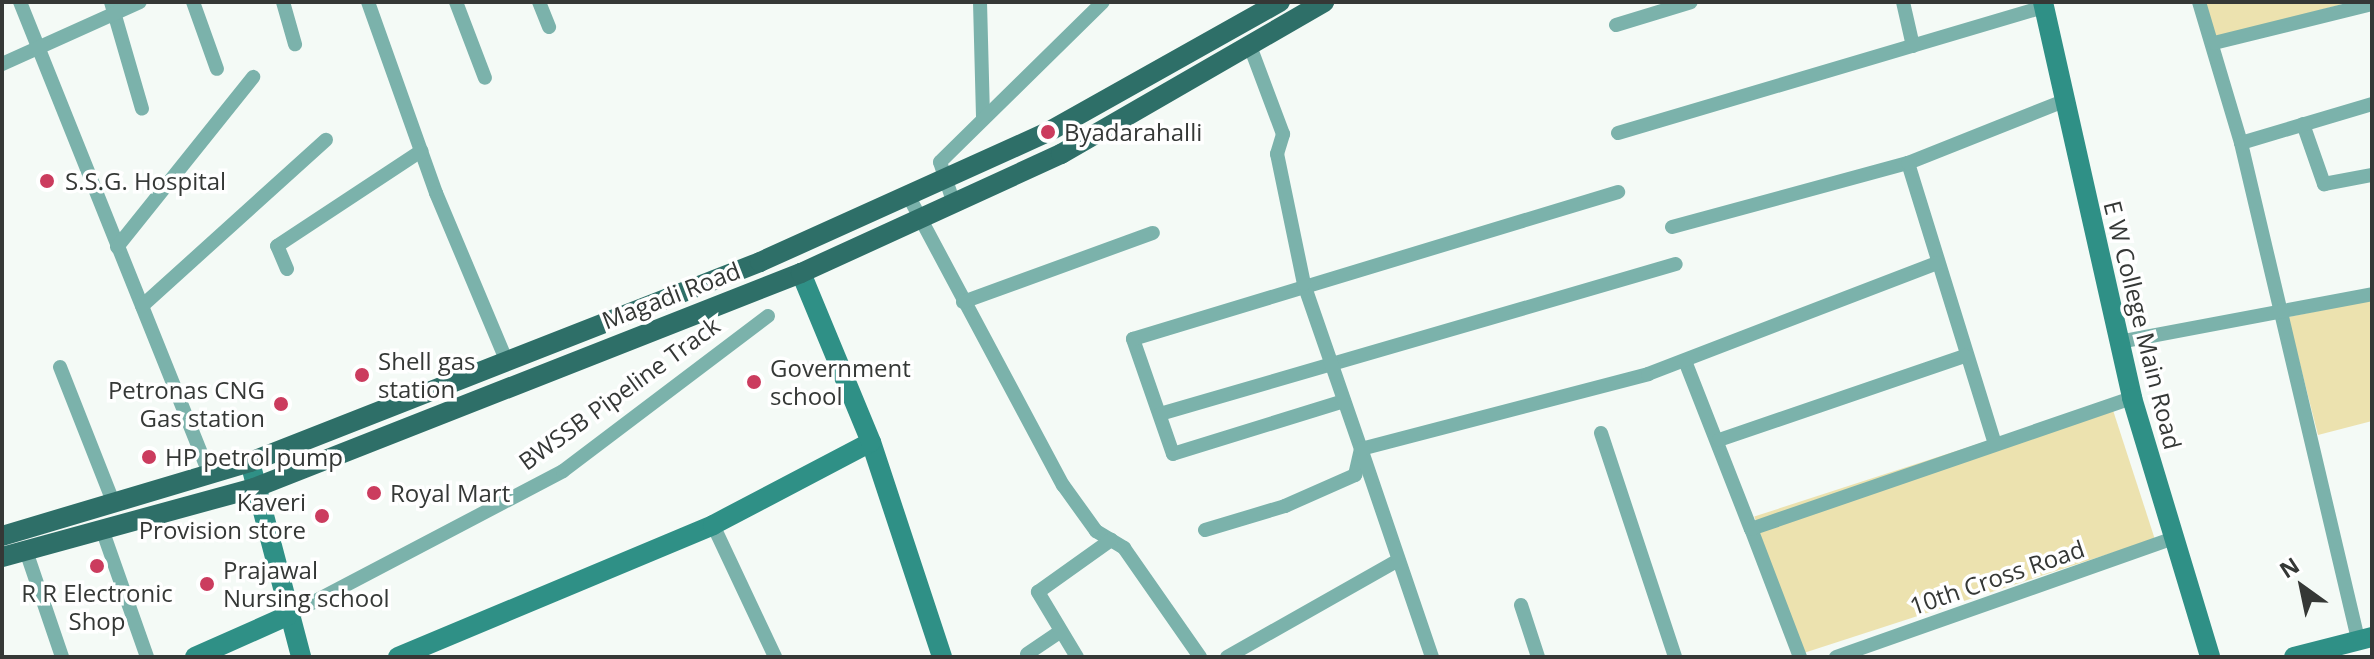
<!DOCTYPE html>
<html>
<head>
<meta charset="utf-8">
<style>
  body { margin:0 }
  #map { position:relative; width:2374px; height:659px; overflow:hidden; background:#f4faf6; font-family:"Open Sans",sans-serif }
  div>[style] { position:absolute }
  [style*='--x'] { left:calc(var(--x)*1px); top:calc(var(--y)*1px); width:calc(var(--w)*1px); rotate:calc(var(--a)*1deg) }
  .green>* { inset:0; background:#ece2af; transform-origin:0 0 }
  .street>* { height:14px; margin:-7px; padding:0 7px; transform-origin:7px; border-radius:7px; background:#7bb2ab }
  .secondary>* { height:20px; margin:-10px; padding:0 10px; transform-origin:10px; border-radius:10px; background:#2f9086 }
  .primary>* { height:20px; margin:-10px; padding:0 10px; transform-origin:10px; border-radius:10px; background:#2e6f68 }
  .dots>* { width:22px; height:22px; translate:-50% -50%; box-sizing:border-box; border:4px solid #fff; border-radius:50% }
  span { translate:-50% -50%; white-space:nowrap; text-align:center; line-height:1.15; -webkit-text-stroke:7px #fff; paint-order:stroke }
  .poi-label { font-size:24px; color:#353836 }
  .left { translate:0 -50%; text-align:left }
  .right { translate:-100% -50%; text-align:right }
  .street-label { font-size:24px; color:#353836 }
  .frame { position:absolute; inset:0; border:4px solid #353836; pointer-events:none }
  .north { position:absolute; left:2262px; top:547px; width:80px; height:80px; -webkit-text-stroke:6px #fff; paint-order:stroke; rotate:327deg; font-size:22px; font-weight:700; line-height:32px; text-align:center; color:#353836 }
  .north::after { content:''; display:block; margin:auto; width:28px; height:36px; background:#353836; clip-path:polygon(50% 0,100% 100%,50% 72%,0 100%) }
</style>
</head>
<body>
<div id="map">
  <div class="green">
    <i style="clip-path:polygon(2202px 2px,2350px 2px,2212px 39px)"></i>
    <i style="clip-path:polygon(2372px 300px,2372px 421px,2318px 435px,2288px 317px)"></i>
    <i style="left:2110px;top:401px;width:145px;height:374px;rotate:72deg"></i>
  </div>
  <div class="street">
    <i style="--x:20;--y:2;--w:508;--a:68.14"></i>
    <i style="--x:111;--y:2;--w:111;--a:73.8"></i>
    <i style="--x:193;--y:2;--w:71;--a:70.3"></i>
    <i style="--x:283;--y:2;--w:44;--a:74.1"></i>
    <i style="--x:368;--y:2;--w:203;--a:70.4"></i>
    <i style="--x:436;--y:193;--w:183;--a:67.2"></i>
    <i style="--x:456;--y:2;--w:81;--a:69.1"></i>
    <i style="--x:539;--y:2;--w:27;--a:68"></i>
    <i style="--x:980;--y:2;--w:117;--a:88.5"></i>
    <i style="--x:1903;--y:2;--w:45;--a:77.2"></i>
    <i style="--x:2199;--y:2;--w:147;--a:73.4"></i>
    <i style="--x:2241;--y:143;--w:510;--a:76.73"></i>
    <i style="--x:1616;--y:25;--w:78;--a:-17"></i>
    <i style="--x:2214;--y:43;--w:163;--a:-13.9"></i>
    <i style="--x:2;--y:64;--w:151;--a:-24.2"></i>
    <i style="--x:2303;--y:124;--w:64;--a:70.7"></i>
    <i style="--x:2324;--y:184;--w:49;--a:-10.6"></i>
    <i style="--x:1618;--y:133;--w:444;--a:-16.5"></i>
    <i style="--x:2241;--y:143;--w:137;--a:-16.6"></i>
    <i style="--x:1908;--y:163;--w:291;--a:72.8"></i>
    <i style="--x:909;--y:197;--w:327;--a:61.9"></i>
    <i style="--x:1063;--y:485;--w:57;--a:54.3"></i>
    <i style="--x:1096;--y:531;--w:33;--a:31"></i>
    <i style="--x:1124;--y:548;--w:133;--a:55.1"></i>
    <i style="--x:954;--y:204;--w:44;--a:-108.4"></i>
    <i style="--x:940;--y:162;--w:228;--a:-44.5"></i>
    <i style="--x:1672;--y:227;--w:245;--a:-15.2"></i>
    <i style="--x:1908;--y:163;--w:165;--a:-21.7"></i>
    <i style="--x:117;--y:247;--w:218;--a:-51.3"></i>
    <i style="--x:287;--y:269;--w:25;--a:-113"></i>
    <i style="--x:277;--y:246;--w:173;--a:-33.4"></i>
    <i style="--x:963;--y:302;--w:202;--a:-20"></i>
    <i style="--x:142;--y:306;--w:248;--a:-42.1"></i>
    <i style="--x:2119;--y:342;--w:258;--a:-10.7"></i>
    <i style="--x:1685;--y:361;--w:180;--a:68.6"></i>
    <i style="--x:60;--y:367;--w:147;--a:68.5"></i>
    <i style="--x:1344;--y:401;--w:179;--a:162.8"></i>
    <i style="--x:1173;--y:454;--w:122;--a:-109.2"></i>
    <i style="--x:1133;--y:339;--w:507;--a:-16.86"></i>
    <i style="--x:1160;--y:414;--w:537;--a:-16.21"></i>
    <i style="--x:1601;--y:433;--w:236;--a:71.7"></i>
    <i style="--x:1719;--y:440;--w:260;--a:-18.9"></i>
    <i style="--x:713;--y:525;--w:146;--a:64.8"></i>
    <i style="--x:1205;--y:530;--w:84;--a:-16.7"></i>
    <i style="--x:1285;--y:506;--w:77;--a:-23.9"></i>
    <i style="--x:1355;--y:475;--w:27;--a:-77"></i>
    <i style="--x:1361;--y:449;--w:175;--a:-109.1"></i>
    <i style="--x:1304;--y:284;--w:133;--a:-101.7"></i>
    <i style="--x:1277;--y:154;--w:21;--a:-73"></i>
    <i style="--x:1283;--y:134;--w:91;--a:-110.6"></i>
    <i style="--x:103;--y:532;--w:133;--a:70.6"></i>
    <i style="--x:26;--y:551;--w:112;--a:71.2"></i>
    <i style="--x:1521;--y:605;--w:55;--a:71.9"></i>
    <i style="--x:287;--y:616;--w:312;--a:-27.7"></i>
    <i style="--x:563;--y:471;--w:257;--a:-37.1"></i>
    <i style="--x:1027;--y:654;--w:40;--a:-34"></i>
    <i style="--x:1077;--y:657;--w:76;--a:-121"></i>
    <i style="--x:1038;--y:592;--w:90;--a:-35.5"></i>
    <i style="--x:1227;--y:657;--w:195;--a:-29.5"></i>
    <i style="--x:1432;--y:657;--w:220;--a:-108.8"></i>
    <i style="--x:1361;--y:449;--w:297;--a:-14.6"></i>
    <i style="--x:1648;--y:374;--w:310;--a:-21"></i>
    <i style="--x:1800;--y:657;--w:137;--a:-110.9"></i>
    <i style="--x:1751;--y:529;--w:403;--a:-19"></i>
    <i style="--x:1836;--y:657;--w:356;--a:-19.4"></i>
  </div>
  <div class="secondary">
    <i style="--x:2043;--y:2;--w:406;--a:77.3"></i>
    <i style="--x:2132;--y:398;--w:270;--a:73.2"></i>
    <i style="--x:871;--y:442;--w:226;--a:71.7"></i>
    <i style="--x:250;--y:462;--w:202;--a:75.3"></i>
    <i style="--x:195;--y:657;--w:101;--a:-24"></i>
    <i style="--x:398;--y:657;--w:342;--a:-22.7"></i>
    <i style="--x:713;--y:525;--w:178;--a:-27.7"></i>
    <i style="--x:871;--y:442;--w:183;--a:-112.5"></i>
    <i style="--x:2294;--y:657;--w:81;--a:-14.4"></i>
  </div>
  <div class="primary">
    <i style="--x:2;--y:536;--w:259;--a:-16.6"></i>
    <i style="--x:250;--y:462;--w:548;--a:-21.41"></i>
    <i style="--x:760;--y:262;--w:316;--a:-24.3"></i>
    <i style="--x:1048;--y:132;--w:266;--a:-29.3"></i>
    <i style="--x:2;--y:557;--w:261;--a:-15.3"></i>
    <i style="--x:254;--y:488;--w:588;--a:-21.46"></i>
    <i style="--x:801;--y:273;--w:286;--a:-24.6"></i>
    <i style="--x:1061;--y:154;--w:304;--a:-30"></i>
  </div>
  <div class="dots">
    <i style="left:1048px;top:132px;background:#cb3c5e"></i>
    <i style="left:47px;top:181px;background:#cb3c5e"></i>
    <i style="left:362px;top:375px;background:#cb3c5e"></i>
    <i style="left:754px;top:382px;background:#cb3c5e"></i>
    <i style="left:281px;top:404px;background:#cb3c5e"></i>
    <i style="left:149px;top:457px;background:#cb3c5e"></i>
    <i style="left:374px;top:493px;background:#cb3c5e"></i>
    <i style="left:322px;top:516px;background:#cb3c5e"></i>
    <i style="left:97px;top:566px;background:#cb3c5e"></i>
    <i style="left:207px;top:584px;background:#cb3c5e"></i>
  </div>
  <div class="poi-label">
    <span class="left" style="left:1064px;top:132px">Byadarahalli</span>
    <span class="left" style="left:65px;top:181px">S.S.G. Hospital</span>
    <span class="left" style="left:378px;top:375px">Shell gas<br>station</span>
    <span class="left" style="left:770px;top:382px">Government<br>school</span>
    <span class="right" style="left:265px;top:404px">Petronas CNG<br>Gas station</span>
    <span class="left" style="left:165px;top:457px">HP petrol pump</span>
    <span class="left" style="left:390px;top:493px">Royal Mart</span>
    <span class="right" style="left:306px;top:516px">Kaveri<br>Provision store</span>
    <span class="left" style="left:223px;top:584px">Prajawal<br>Nursing school</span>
    <span style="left:97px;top:607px">R R Electronic<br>Shop</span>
  </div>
  <div class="street-label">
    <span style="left:671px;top:295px;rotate:-21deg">Magadi Road</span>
    <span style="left:2143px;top:325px;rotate:76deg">E W College Main Road</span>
    <span style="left:619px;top:393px;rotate:-36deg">BWSSB Pipeline Track</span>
    <span style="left:1997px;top:577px;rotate:-19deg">10th Cross Road</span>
  </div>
  <div class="frame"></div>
  <div class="north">N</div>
</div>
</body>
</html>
